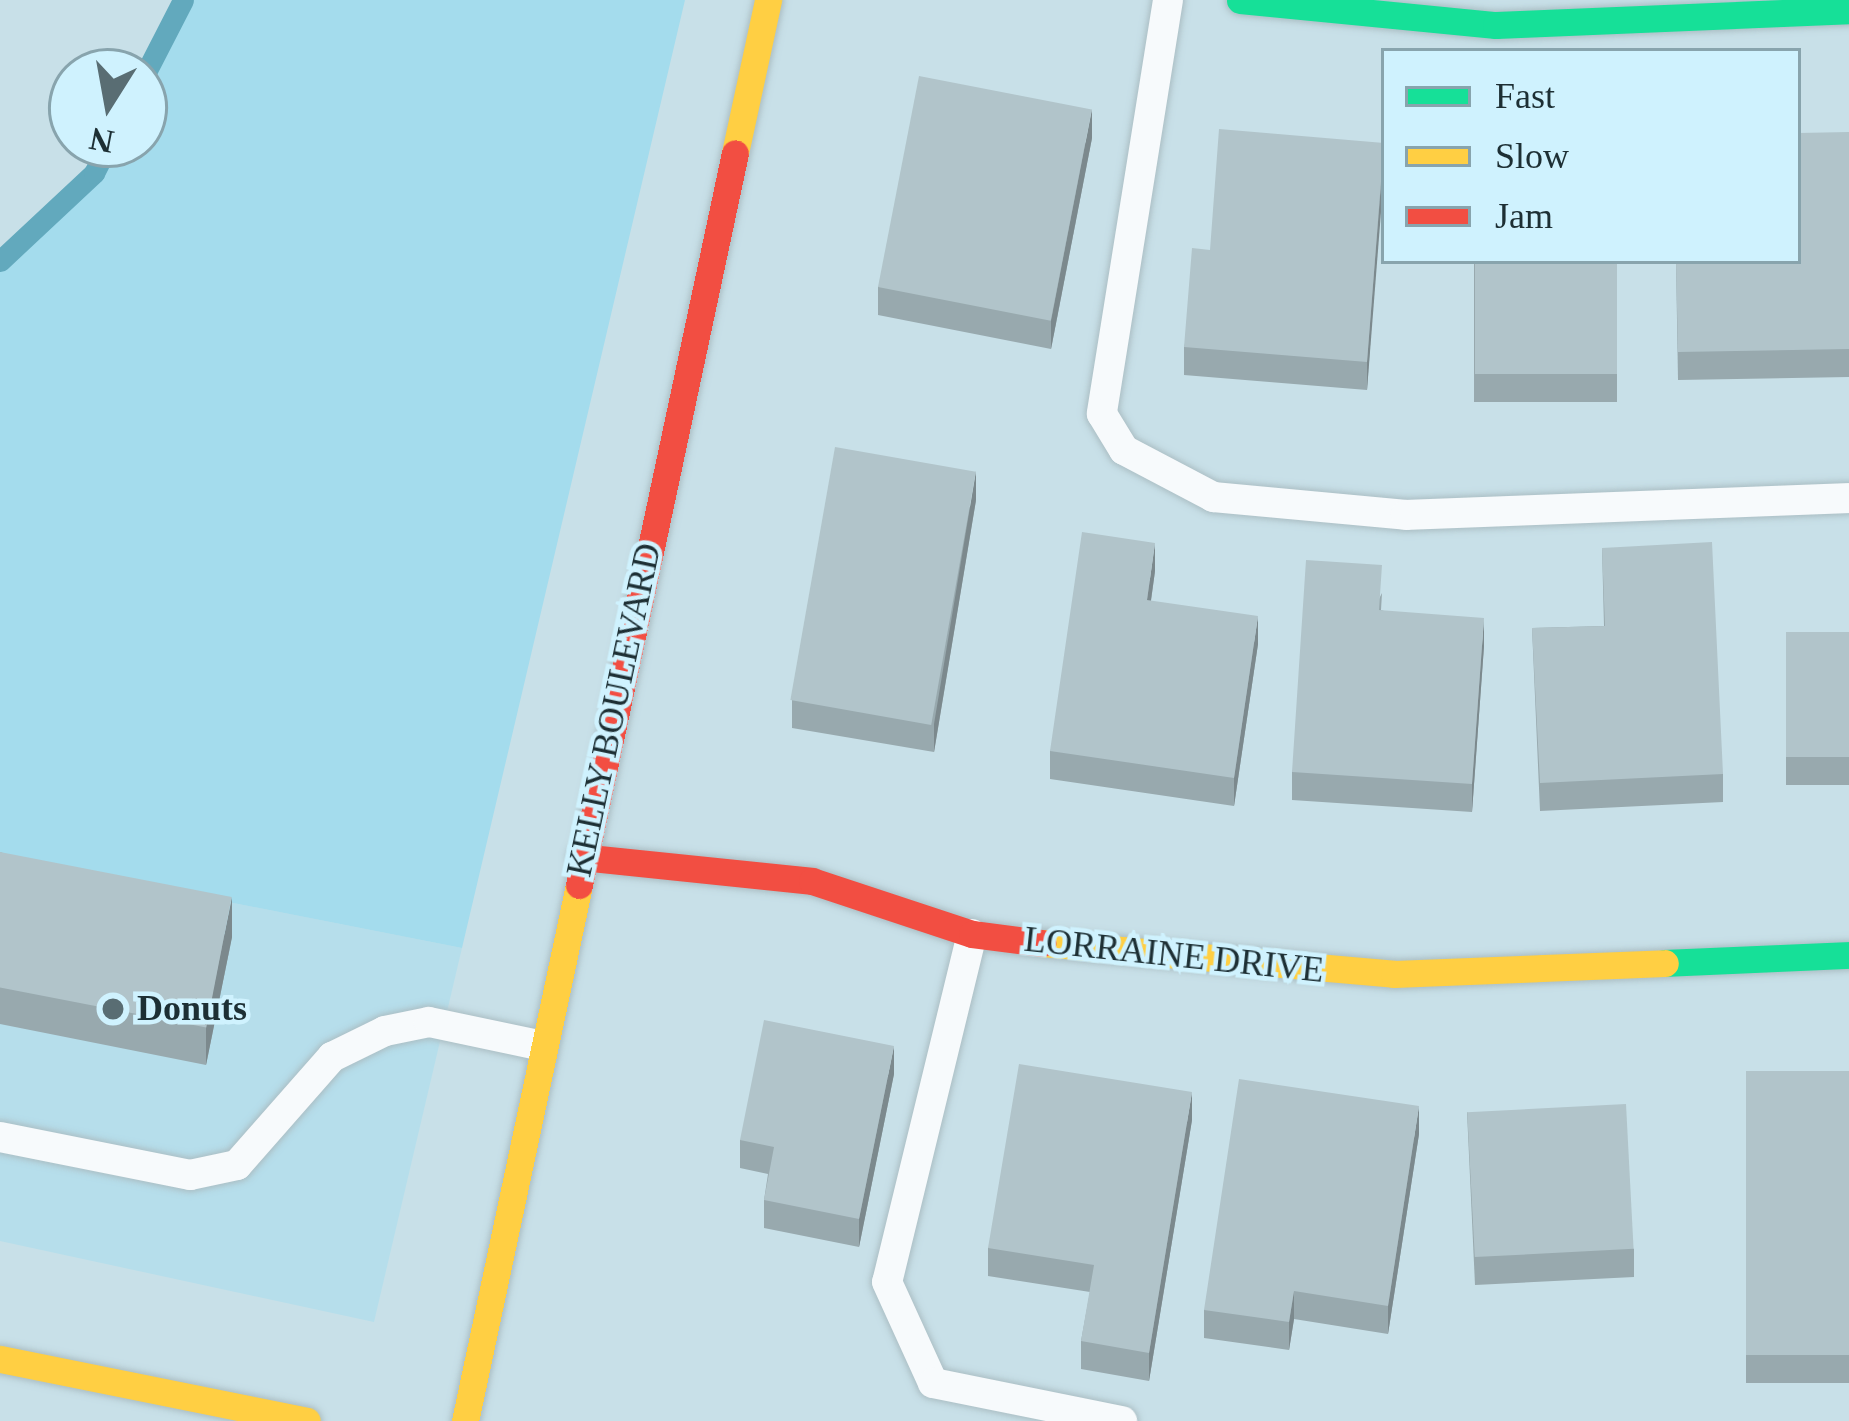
<!DOCTYPE html>
<html>
<head>
<meta charset="utf-8">
<style>
  body { margin:0 }
  #map { position:relative; width:1849px; height:1421px; overflow:hidden; background:#c8e0e8; font-family:Georgia,serif }
  div>[style] { position:absolute }
  [style*='--x'] { left:calc(var(--x)*1px); top:calc(var(--y)*1px); width:calc(var(--w)*1px); rotate:calc(var(--a)*1deg) }
  .built>* { inset:0; background:#b6deeb }
  .green>* { inset:0; background:#a4dced }
  .stream>* { height:21px; margin:-10.5px; padding:0 10.5px; transform-origin:10.5px; border-radius:10.5px; background:#62a9bd }
  .roads { filter:drop-shadow(0 0 3px #abbec4) drop-shadow(0 0 3px #abbec4) }
  .lane>* { height:30px; margin:-15px; padding:0 15px; transform-origin:15px; border-radius:15px; background:#f7fafc }
  .fast>* { height:27px; margin:-13.5px; padding:0 13.5px; transform-origin:13.5px; border-radius:13.5px; background:#16e098 }
  .slow>* { height:27px; margin:-13.5px; padding:0 13.5px; transform-origin:13.5px; border-radius:13.5px; background:#ffcf43 }
  .jam>* { height:27px; margin:-13.5px; padding:0 13.5px; transform-origin:13.5px; border-radius:13.5px; background:#f24e42 }
  .wall>* { inset:0; background:#98a9ae; transform-origin:0 0 }
  .shaded-wall>* { inset:0; background:#7c898d }
  .building>* { inset:0; background:#b1c4ca; transform-origin:0 0 }
  .dots>* { width:33px; height:33px; translate:-50% -50%; box-sizing:border-box; border:6px solid #cff2fe; border-radius:50% }
  span { translate:-50% -50%; white-space:nowrap; text-align:center; line-height:1.15; -webkit-text-stroke:9px #cff2fe; paint-order:stroke }
  .street-label { font-size:36px; color:#1d2f34 }
  .poi-label { font-size:36px; color:#1d2f34; font-weight:700 }
  .left { translate:0 -50%; text-align:left }
  .legend { position:absolute; left:1381px; top:48px; width:420px; height:216px; box-sizing:border-box; background:#cff2fe; border:3px solid #88a4ad; margin:0; padding:15px 21px; list-style:none; font-size:36px; color:#1d2f34 }
  .legend li { display:flex; align-items:center; gap:24px; height:60px }
  .legend b { width:60px; border:3px solid #88a4ad }
  .north { position:absolute; left:48px; top:48px; width:120px; height:120px; box-sizing:border-box; background:#cff2fe; border:3px solid #88a4ad; border-radius:50%; rotate:191deg; font-size:33px; font-weight:700; line-height:48px; text-align:center; color:#1d2f34 }
  .north::after { content:''; display:block; margin:auto; width:42px; height:54px; background:#596d73; clip-path:polygon(50% 0,100% 100%,50% 72%,0 100%) }
</style>
</head>
<body>
<div id="map">
  <div class="built">
    <i style="clip-path:polygon(0 857px,462px 948px,374px 1322px,0 1241px)"></i>
  </div>
  <div class="green">
    <i style="clip-path:polygon(175px 0,685px 0,462px 948px,0 857px,0 248px,93px 173px,107px 144px,144px 144px,141px 72px)"></i>
  </div>
  <div class="stream">
    <i style="--x:144;--y:76;--w:85;--a:-62.8"></i>
    <i style="--x:0;--y:261;--w:129;--a:-43.1"></i>
    <i style="--x:94;--y:173;--w:33;--a:-63"></i>
  </div>
  <div class="roads">
    <div class="lane">
      <i style="--x:1168;--y:0;--w:419;--a:99.1"></i>
      <i style="--x:1102;--y:414;--w:42;--a:58.6"></i>
      <i style="--x:1124;--y:450;--w:101;--a:27.8"></i>
      <i style="--x:1213;--y:497;--w:194;--a:5.3"></i>
      <i style="--x:1406;--y:515;--w:443;--a:-2.2"></i>
      <i style="--x:972;--y:934;--w:358;--a:103.7"></i>
      <i style="--x:887;--y:1282;--w:111;--a:65.5"></i>
      <i style="--x:933;--y:1383;--w:193;--a:11.4"></i>
      <i style="--x:0;--y:1137;--w:194;--a:11.3"></i>
      <i style="--x:190;--y:1175;--w:48;--a:-12"></i>
      <i style="--x:237;--y:1165;--w:144;--a:-48.7"></i>
      <i style="--x:332;--y:1057;--w:59;--a:-26.1"></i>
      <i style="--x:385;--y:1031;--w:45;--a:-11.6"></i>
      <i style="--x:429;--y:1022;--w:116;--a:11.9"></i>
    </div>
    <div class="fast">
      <i style="--x:1240;--y:0;--w:257;--a:5.6"></i>
      <i style="--x:1496;--y:25;--w:353;--a:-2.4"></i>
      <i style="--x:1665;--y:963;--w:184;--a:-2.5"></i>
    </div>
    <div class="slow">
      <i style="--x:735;--y:153;--w:157;--a:-77.8"></i>
      <i style="--x:1042;--y:943;--w:353;--a:5"></i>
      <i style="--x:1394;--y:974;--w:271;--a:-2.3"></i>
      <i style="--x:0;--y:1359;--w:313;--a:11.4"></i>
      <i style="--x:465;--y:1421;--w:548;--a:-77.99"></i>
    </div>
    <div class="jam">
      <i style="--x:581;--y:857;--w:232;--a:5.9"></i>
      <i style="--x:812;--y:881;--w:169;--a:18.3"></i>
      <i style="--x:972;--y:934;--w:71;--a:7.3"></i>
      <i style="--x:579;--y:885;--w:748;--a:-77.97"></i>
    </div>
  </div>
  <div class="wall">
    <i style="clip-path:polygon(1849px 132px,1849px 377px,1678px 380px,1676px 261px)"></i>
    <i style="clip-path:polygon(1092px 138px,1051px 349px,878px 315px,878px 287px)"></i>
    <i style="clip-path:polygon(1384px 143px,1367px 390px,1184px 375px,1184px 347px,1210px 250px)"></i>
    <i style="left:1474px;top:261px;width:143px;height:141px"></i>
    <i style="clip-path:polygon(976px 500px,934px 752px,792px 728px,792px 700px)"></i>
    <i style="clip-path:polygon(1602px 548px,1723px 774px,1723px 802px,1540px 811px,1532px 628px,1604px 626px)"></i>
    <i style="clip-path:polygon(1155px 571px,1151px 601px,1258px 644px,1234px 806px,1050px 779px,1050px 751px)"></i>
    <i style="clip-path:polygon(1382px 593px,1381px 610px,1484px 646px,1472px 812px,1292px 800px,1292px 772px)"></i>
    <i style="left:1849px;top:632px;width:153px;height:63px;rotate:90deg"></i>
    <i style="clip-path:polygon(0 852px,232px 937px,206px 1065px,0 1024px)"></i>
    <i style="left:1849px;top:1071px;width:312px;height:103px;rotate:90deg"></i>
    <i style="clip-path:polygon(894px 1074px,859px 1247px,764px 1228px,764px 1200px,768px 1174px,740px 1168px,740px 1140px)"></i>
    <i style="clip-path:polygon(1467px 1112px,1634px 1249px,1634px 1277px,1475px 1285px)"></i>
    <i style="clip-path:polygon(1192px 1120px,1149px 1381px,1081px 1369px,1081px 1341px,1090px 1292px,988px 1276px,988px 1248px)"></i>
    <i style="clip-path:polygon(1419px 1134px,1388px 1334px,1294px 1319px,1289px 1350px,1204px 1338px,1204px 1310px)"></i>
  </div>
  <div class="shaded-wall">
    <i style="clip-path:polygon(1092px 109px,1092px 138px,1051px 349px,1051px 321px)"></i>
    <i style="clip-path:polygon(1384px 146px,1384px 174px,1367px 390px,1367px 362px)"></i>
    <i style="clip-path:polygon(976px 471px,976px 500px,934px 752px,934px 724px)"></i>
    <i style="clip-path:polygon(1155px 543px,1155px 571px,1147px 628px,1147px 600px)"></i>
    <i style="clip-path:polygon(1258px 616px,1258px 644px,1234px 806px,1234px 778px)"></i>
    <i style="clip-path:polygon(1484px 618px,1484px 646px,1472px 812px,1472px 784px)"></i>
    <i style="clip-path:polygon(232px 897px,232px 937px,206px 1065px,206px 1025px)"></i>
    <i style="clip-path:polygon(894px 1046px,894px 1074px,859px 1247px,859px 1219px)"></i>
    <i style="clip-path:polygon(1192px 1092px,1192px 1120px,1149px 1381px,1149px 1353px)"></i>
    <i style="clip-path:polygon(1419px 1106px,1419px 1134px,1388px 1334px,1388px 1306px)"></i>
    <i style="clip-path:polygon(1294px 1291px,1294px 1319px,1289px 1350px,1289px 1322px)"></i>
  </div>
  <div class="building">
    <i style="left:919px;top:76px;width:176px;height:215px;rotate:11deg"></i>
    <i style="clip-path:polygon(1219px 129px,1384px 143px,1367px 362px,1184px 347px,1192px 248px,1210px 250px)"></i>
    <i style="clip-path:polygon(1849px 132px,1849px 349px,1678px 352px,1676px 261px,1798px 261px,1798px 133px)"></i>
    <i style="left:1475px;top:261px;width:142px;height:113px"></i>
    <i style="left:835px;top:447px;width:143px;height:257px;rotate:10deg"></i>
    <i style="clip-path:polygon(1082px 532px,1155px 543px,1147px 600px,1258px 616px,1234px 778px,1050px 751px)"></i>
    <i style="clip-path:polygon(1712px 542px,1723px 774px,1540px 783px,1532px 628px,1605px 626px,1602px 548px)"></i>
    <i style="clip-path:polygon(1306px 560px,1382px 565px,1379px 610px,1484px 618px,1472px 784px,1292px 772px)"></i>
    <i style="left:1849px;top:632px;width:125px;height:63px;rotate:90deg"></i>
    <i style="left:0;top:852px;width:236px;height:133px;rotate:11deg"></i>
    <i style="clip-path:polygon(764px 1020px,894px 1046px,859px 1219px,764px 1200px,774px 1147px,740px 1140px)"></i>
    <i style="clip-path:polygon(1019px 1064px,1192px 1092px,1149px 1353px,1081px 1341px,1094px 1265px,988px 1248px)"></i>
    <i style="left:1849px;top:1071px;width:284px;height:103px;rotate:90deg"></i>
    <i style="clip-path:polygon(1239px 1079px,1419px 1106px,1388px 1306px,1294px 1291px,1289px 1322px,1204px 1310px)"></i>
    <i style="left:1626px;top:1104px;width:145px;height:159px;rotate:87deg"></i>
  </div>
  <div class="dots">
    <i style="left:113px;top:1009px;background:#596d73"></i>
  </div>
  <div class="street-label">
    <span style="left:614px;top:710px;rotate:-78deg">KELLY BOULEVARD</span>
    <span style="left:1174px;top:955px;rotate:6deg">LORRAINE DRIVE</span>
  </div>
  <div class="poi-label">
    <span class="left" style="left:137px;top:1009px">Donuts</span>
  </div>
  <ul class="legend">
  <li><b style="height:15px;background:#16e098"></b>Fast</li>
  <li><b style="height:15px;background:#ffcf43"></b>Slow</li>
  <li><b style="height:15px;background:#f24e42"></b>Jam</li>
  </ul>
  <div class="north">N</div>
</div>
</body>
</html>
